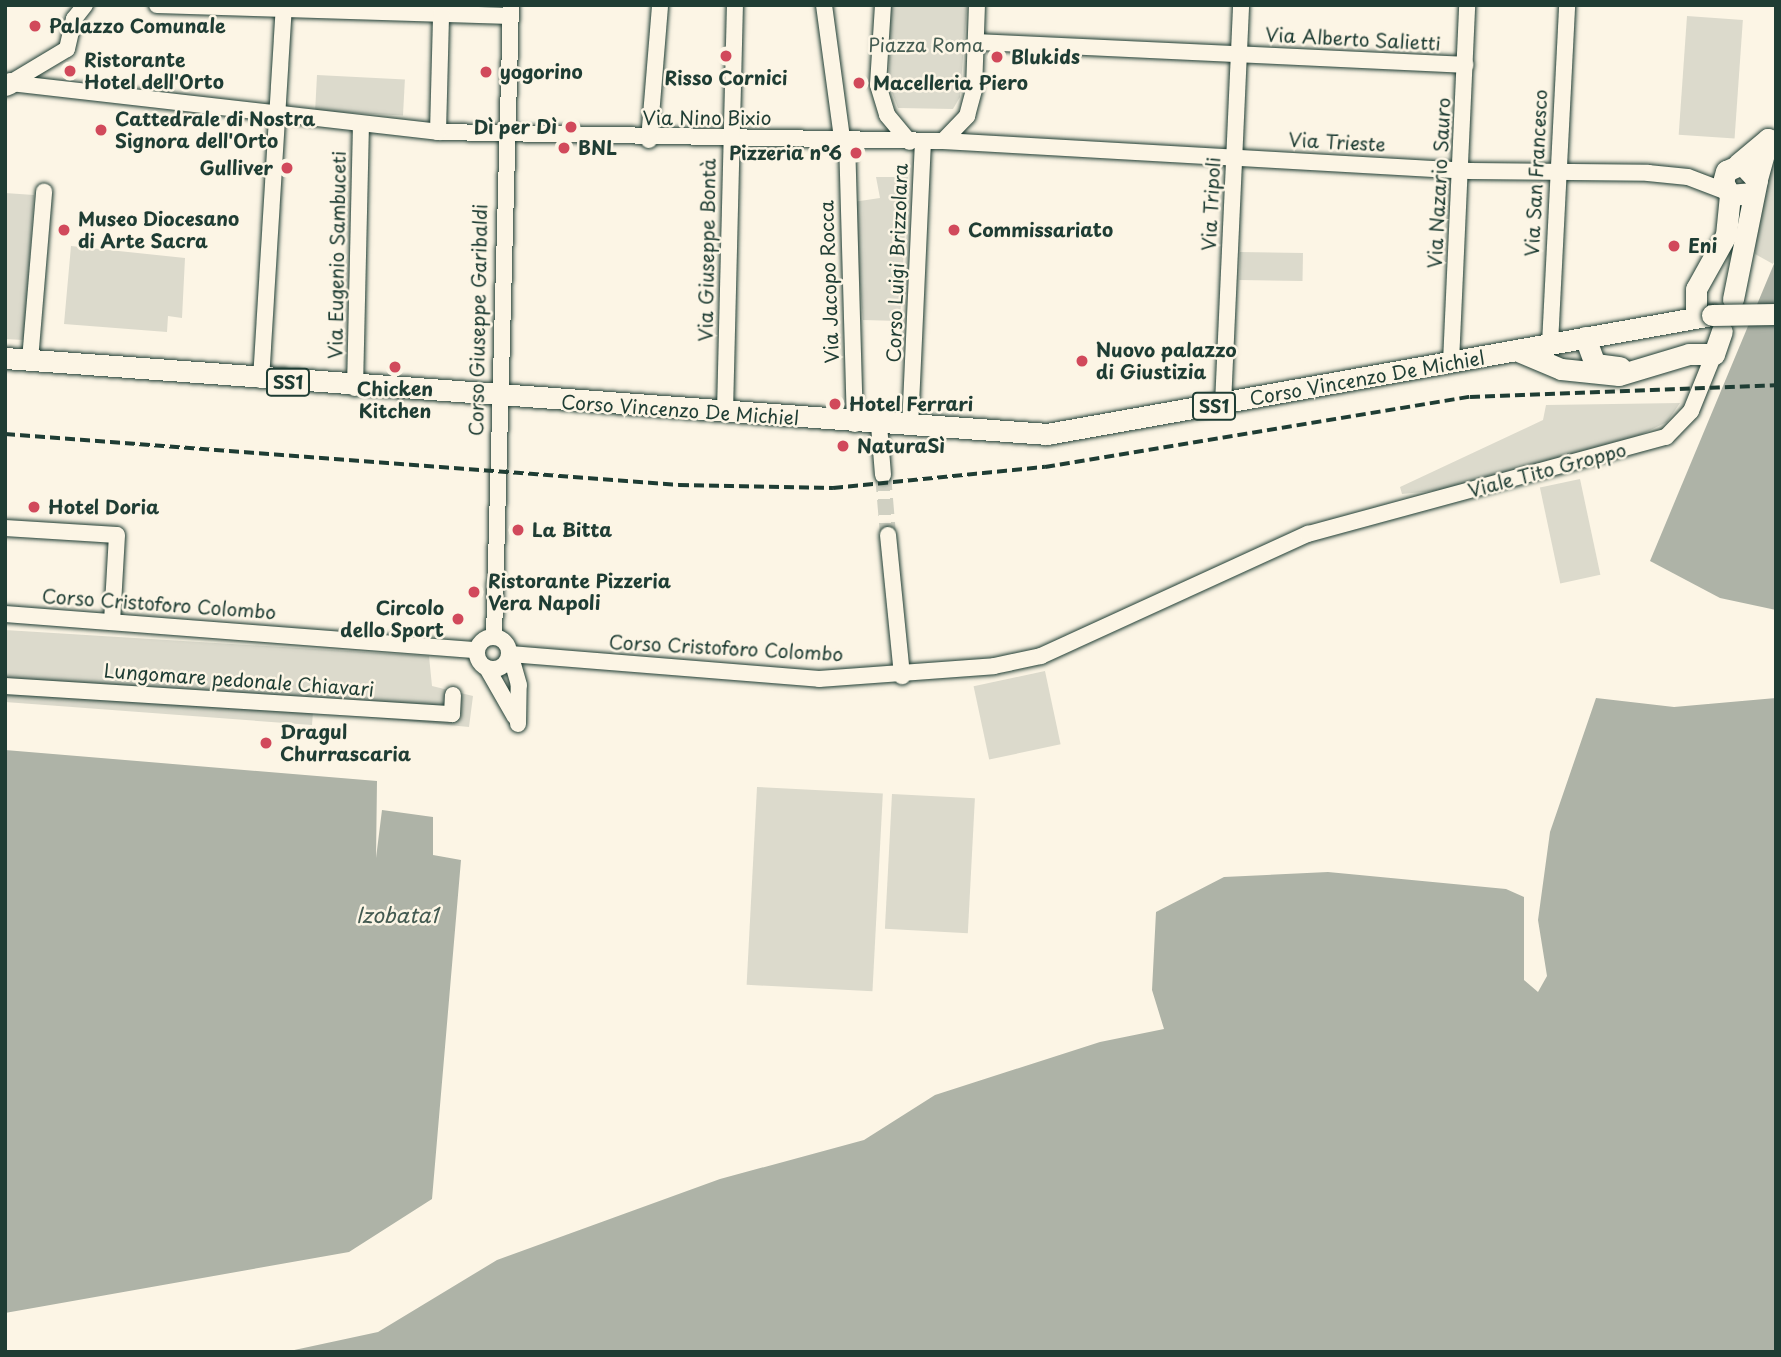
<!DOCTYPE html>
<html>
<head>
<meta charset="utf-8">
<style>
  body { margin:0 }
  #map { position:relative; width:1781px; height:1357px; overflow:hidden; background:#fcf5e5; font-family:"Playpen Sans",sans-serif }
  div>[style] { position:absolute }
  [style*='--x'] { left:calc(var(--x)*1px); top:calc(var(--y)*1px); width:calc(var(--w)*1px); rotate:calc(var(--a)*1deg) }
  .green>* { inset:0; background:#dcdacc; transform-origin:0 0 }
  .water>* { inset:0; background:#aeb3a7 }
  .minor-tunnel>* { height:16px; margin-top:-8px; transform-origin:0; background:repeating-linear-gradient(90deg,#d0d0c2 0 16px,transparent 0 24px) }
  .roads { filter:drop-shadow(0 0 2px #1f3d34) drop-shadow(0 0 2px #1f3d34) }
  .minor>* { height:16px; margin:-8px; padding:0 8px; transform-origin:8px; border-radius:8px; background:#fcf5e5 }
  .minor>.ring { margin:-8px; padding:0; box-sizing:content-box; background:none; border:16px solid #fcf5e5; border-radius:50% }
  .major>* { height:21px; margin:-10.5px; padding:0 10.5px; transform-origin:10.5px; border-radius:10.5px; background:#fcf5e5 }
  .rail>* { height:3.5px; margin-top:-1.75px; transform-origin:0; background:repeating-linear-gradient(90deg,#1f3d34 0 10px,transparent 0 15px) }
  .bridges { filter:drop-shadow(0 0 2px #1f3d34) drop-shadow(0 0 2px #1f3d34) }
  .major-bridge>* { height:21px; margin:-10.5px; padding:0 10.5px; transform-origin:10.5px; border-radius:10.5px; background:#fcf5e5 }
  .dots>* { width:19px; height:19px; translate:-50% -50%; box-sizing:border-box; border:4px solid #fcf5e5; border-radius:50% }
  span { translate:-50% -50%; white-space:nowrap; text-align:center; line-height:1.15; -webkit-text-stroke:5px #fcf5e5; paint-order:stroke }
  .shield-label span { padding:2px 5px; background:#fcf5e5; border:2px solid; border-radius:5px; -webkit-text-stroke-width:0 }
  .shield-label { font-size:18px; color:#1f3d34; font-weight:700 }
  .poi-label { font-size:19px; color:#1f3d34; font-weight:700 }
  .left { translate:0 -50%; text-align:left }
  .right { translate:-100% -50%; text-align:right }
  .street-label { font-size:19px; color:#1f3d34 }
  .park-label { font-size:19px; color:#455c52 }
  .water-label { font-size:21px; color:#435a51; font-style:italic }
  .frame { position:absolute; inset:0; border:7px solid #1f3d34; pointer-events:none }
</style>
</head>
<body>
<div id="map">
  <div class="green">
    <i style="clip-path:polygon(890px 5px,967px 5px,960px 97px,953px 109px,898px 108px,889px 85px)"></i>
    <i style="left:1687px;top:16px;width:56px;height:119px;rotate:4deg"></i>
    <i style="left:317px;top:75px;width:88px;height:36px;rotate:3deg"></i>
    <i style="clip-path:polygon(1776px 153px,1776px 259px,1773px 264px,1755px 254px,1758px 201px)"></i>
    <i style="clip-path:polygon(876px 177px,908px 177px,900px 321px,863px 320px,853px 202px,880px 198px)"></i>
    <i style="clip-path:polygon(5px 193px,34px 195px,24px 340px,5px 339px)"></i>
    <i style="clip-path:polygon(71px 246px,185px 258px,182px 318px,168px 316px,167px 332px,64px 324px)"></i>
    <i style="left:1240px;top:252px;width:63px;height:28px;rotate:1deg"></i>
    <i style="clip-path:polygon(1680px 403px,1667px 422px,1640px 435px,1443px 490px,1402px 494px,1400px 487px,1543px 420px,1546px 405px)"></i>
    <i style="left:1580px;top:479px;width:98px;height:41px;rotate:78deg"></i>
    <i style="clip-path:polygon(5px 630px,429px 656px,432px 686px,473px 696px,469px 727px,313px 712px,312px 725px,5px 702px)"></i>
    <i style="left:1045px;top:671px;width:75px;height:73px;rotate:78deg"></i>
    <i style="left:757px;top:787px;width:126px;height:198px;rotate:3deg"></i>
    <i style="left:892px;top:794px;width:83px;height:135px;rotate:3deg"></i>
  </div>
  <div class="water">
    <i style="clip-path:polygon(1776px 259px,1776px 610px,1720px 598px,1650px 561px)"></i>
    <i style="clip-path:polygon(1596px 698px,1674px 707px,1776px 698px,1776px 1352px,285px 1352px,378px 1332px,497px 1260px,720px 1179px,864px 1140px,935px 1095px,1100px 1042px,1164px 1029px,1152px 990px,1156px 912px,1224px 877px,1328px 872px,1506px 889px,1524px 897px,1524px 980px,1538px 992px,1547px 976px,1538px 920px,1550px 832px)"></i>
    <i style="clip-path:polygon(5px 750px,377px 781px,376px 858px,382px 810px,433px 817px,433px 855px,461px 860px,432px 1199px,349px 1252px,5px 1313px)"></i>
  </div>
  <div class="minor-tunnel">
    <i style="--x:883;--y:475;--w:60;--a:85.2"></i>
  </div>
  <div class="roads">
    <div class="minor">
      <i style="--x:157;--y:5;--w:354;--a:1.8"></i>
      <i style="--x:824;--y:5;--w:135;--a:82.3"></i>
      <i style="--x:883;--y:5;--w:80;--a:93.6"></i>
      <i style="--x:878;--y:85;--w:31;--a:73"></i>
      <i style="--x:887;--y:115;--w:35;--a:50"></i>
      <i style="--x:978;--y:42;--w:488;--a:2.7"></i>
      <i style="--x:10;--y:83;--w:431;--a:6.5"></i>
      <i style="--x:438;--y:132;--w:505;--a:1.02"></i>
      <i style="--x:943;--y:141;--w:528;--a:3.26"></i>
      <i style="--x:1470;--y:171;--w:178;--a:0.6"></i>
      <i style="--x:1648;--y:173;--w:40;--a:5.7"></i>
      <i style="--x:1688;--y:177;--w:42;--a:21"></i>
      <i style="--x:10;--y:83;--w:66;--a:-30.8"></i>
      <i style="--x:67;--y:49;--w:31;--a:-77"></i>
      <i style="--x:74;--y:19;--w:18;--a:-52"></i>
      <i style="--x:438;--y:132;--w:118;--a:-88.5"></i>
      <i style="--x:847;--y:139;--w:285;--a:88.4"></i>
      <i style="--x:649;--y:140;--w:135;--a:-85.3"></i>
      <i style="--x:943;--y:141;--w:35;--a:-46"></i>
      <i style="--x:967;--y:116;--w:27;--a:-75"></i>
      <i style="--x:974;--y:90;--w:85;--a:-88"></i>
      <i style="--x:1550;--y:344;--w:339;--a:-87.1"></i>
      <i style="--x:30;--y:360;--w:169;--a:-85.2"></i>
      <i style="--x:1451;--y:362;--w:357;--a:-87.4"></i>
      <i style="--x:261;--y:380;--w:376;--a:-86.5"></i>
      <i style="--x:355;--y:388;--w:264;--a:-88.7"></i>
      <i style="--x:1223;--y:404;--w:399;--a:-87.4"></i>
      <i style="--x:725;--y:412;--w:407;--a:-88.6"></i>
      <i style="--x:879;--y:425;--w:50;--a:85.4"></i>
      <i style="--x:910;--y:427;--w:285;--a:-87.4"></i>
      <i style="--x:5;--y:528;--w:112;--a:3.6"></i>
      <i style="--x:117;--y:535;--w:87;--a:93.3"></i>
      <i style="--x:888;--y:535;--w:142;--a:84.3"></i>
      <i style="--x:5;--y:614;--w:473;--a:4.4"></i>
      <i class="ring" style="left:477px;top:637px;width:16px;height:16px"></i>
      <i style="--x:494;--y:637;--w:632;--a:-88.46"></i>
      <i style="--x:487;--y:668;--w:56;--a:60.3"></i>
      <i style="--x:5;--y:686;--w:448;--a:3.6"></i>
      <i style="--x:452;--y:714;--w:19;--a:-87"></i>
      <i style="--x:518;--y:724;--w:39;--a:-89"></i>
      <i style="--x:519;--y:685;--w:32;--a:-106"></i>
      <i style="--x:510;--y:654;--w:310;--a:4.6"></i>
      <i style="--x:819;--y:679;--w:175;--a:-4.2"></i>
      <i style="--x:994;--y:666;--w:48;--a:-12"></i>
      <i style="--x:1041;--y:656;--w:294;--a:-24.6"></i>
      <i style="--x:1308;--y:534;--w:371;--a:-15.2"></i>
      <i style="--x:1666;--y:437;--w:36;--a:-46"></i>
      <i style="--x:1691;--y:411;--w:61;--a:-68"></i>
    </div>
    <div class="major">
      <i style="--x:5;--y:85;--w:5;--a:-22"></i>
      <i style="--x:1738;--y:164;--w:39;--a:-40"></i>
      <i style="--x:1768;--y:139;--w:41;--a:105.4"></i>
      <i style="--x:1733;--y:299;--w:121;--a:-78.6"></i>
      <i style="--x:1757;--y:180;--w:22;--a:-133"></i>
      <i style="--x:1742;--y:164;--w:17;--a:156"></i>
      <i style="--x:1726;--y:171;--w:11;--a:105"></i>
      <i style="--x:1723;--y:182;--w:15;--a:62"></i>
      <i style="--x:1730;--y:195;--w:22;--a:-5"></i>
      <i style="--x:1696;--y:317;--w:28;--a:-90"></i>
      <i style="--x:1696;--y:289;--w:62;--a:-60.9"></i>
      <i style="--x:1726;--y:235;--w:40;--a:-84.3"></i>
      <i style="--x:1585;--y:337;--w:29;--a:70"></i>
      <i style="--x:1595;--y:364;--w:25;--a:7"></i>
      <i style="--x:1516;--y:350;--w:49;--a:22.9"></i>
      <i style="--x:1561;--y:369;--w:58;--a:5.9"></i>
      <i style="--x:1619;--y:375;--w:73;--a:-16.7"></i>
      <i style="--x:1689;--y:354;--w:25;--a:0"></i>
      <i style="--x:1714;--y:354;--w:24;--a:-71"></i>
      <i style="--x:5;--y:358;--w:1045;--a:4.17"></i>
      <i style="--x:1047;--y:434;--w:676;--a:-10.15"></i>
    </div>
  </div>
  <div class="rail">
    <i style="--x:5;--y:434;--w:676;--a:4.33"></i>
    <i style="--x:679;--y:485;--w:154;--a:1.1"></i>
    <i style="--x:833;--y:488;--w:213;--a:-5.7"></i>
    <i style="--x:1045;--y:467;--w:431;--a:-9.4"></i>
    <i style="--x:1470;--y:397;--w:306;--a:-2.2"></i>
  </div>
  <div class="bridges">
    <div class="major-bridge">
      <i style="--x:1712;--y:315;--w:64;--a:-0.9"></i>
    </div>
  </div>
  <div class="dots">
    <i style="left:35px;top:26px;background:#d1495b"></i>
    <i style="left:726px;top:56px;background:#d1495b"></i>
    <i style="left:997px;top:57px;background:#d1495b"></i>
    <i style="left:70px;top:71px;background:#d1495b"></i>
    <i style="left:486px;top:72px;background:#d1495b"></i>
    <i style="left:859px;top:83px;background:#d1495b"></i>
    <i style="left:571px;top:127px;background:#d1495b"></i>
    <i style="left:101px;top:130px;background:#d1495b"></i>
    <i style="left:564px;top:148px;background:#d1495b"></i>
    <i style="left:856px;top:153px;background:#d1495b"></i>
    <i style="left:287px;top:168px;background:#d1495b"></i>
    <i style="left:64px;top:230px;background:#d1495b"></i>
    <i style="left:954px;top:230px;background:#d1495b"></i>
    <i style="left:1674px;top:246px;background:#d1495b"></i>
    <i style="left:1082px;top:361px;background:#d1495b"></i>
    <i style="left:395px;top:367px;background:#d1495b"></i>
    <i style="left:835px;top:404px;background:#d1495b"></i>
    <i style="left:843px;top:446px;background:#d1495b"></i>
    <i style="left:34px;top:507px;background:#d1495b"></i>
    <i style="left:518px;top:530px;background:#d1495b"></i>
    <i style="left:474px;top:592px;background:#d1495b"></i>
    <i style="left:458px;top:619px;background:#d1495b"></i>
    <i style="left:266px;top:743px;background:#d1495b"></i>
  </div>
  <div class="shield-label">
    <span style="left:288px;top:382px">SS1</span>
    <span style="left:1214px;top:406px">SS1</span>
  </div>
  <div class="poi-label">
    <span class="left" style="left:49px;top:26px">Palazzo Comunale</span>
    <span class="left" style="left:1011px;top:57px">Blukids</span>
    <span class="left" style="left:84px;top:71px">Ristorante<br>Hotel dell'Orto</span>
    <span class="left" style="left:500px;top:72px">yogorino</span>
    <span style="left:726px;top:78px">Risso Cornici</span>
    <span class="left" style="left:873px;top:83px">Macelleria Piero</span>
    <span class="left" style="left:115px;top:130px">Cattedrale di Nostra<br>Signora dell'Orto</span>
    <span class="right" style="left:557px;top:127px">Dì per Dì</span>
    <span class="left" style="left:578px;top:148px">BNL</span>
    <span class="right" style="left:842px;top:153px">Pizzeria n°6</span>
    <span class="right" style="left:273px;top:168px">Gulliver</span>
    <span class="left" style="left:78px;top:230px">Museo Diocesano<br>di Arte Sacra</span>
    <span class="left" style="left:968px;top:230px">Commissariato</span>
    <span class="left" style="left:1688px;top:246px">Eni</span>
    <span class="left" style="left:1096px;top:361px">Nuovo palazzo<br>di Giustizia</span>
    <span style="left:395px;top:400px">Chicken<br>Kitchen</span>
    <span class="left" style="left:849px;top:404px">Hotel Ferrari</span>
    <span class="left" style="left:857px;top:446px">NaturaSì</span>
    <span class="left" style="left:48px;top:507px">Hotel Doria</span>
    <span class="left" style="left:532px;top:530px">La Bitta</span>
    <span class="left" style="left:488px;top:592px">Ristorante Pizzeria<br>Vera Napoli</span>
    <span class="right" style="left:444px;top:619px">Circolo<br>dello Sport</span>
    <span class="left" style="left:280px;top:743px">Dragul<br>Churrascaria</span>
  </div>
  <div class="street-label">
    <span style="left:1353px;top:39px;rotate:3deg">Via Alberto Salietti</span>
    <span style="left:707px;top:118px">Via Nino Bixio</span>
    <span style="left:1337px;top:142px;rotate:3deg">Via Trieste</span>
    <span style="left:1536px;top:173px;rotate:-87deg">Via San Francesco</span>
    <span style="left:1439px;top:183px;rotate:-87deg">Via Nazario Sauro</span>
    <span style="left:1211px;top:204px;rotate:-87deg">Via Tripoli</span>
    <span style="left:707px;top:250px;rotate:-89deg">Via Giuseppe Bontà</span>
    <span style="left:337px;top:255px;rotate:-89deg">Via Eugenio Sambuceti</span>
    <span style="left:897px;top:263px;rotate:-88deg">Corso Luigi Brizzolara</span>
    <span style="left:829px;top:282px;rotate:-92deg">Via Jacopo Rocca</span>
    <span style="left:478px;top:320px;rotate:-89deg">Corso Giuseppe Garibaldi</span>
    <span style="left:1367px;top:378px;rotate:-10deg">Corso Vincenzo De Michiel</span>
    <span style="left:680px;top:410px;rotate:4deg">Corso Vincenzo De Michiel</span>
    <span style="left:1547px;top:470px;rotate:-15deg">Viale Tito Groppo</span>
    <span style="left:159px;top:604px;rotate:4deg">Corso Cristoforo Colombo</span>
    <span style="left:726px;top:648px;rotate:3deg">Corso Cristoforo Colombo</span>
    <span style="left:239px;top:680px;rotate:4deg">Lungomare pedonale Chiavari</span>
  </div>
  <div class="park-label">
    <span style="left:926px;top:45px">Piazza Roma</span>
  </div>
  <div class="water-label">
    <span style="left:397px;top:914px">Izobata1</span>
  </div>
  <div class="frame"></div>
</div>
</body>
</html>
